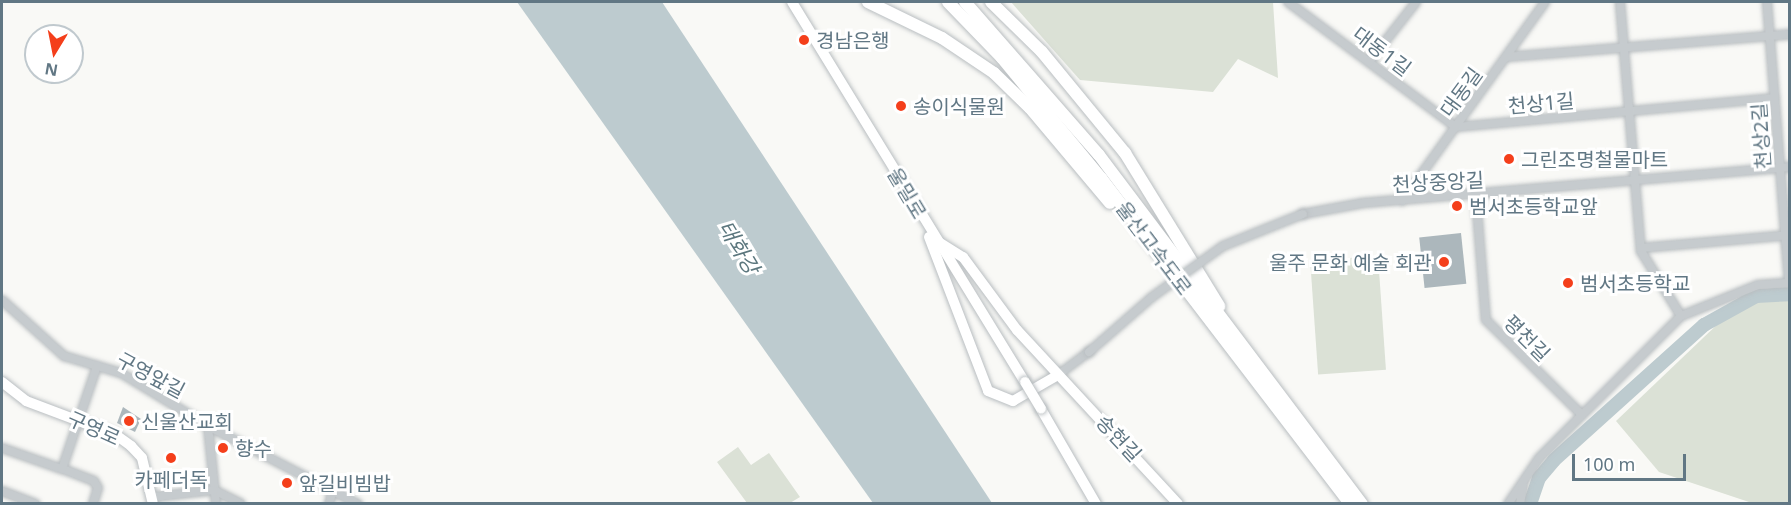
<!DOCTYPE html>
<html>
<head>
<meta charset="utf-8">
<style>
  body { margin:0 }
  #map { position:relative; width:1791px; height:505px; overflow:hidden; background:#f9f9f6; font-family:"Noto Sans","Noto Sans KR",sans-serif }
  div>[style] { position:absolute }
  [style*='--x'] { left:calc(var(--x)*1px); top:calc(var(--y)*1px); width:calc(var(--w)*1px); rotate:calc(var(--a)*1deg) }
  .green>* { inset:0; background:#dbe1d6; transform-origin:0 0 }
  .water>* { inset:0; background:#bdcbcf }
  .river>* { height:14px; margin:-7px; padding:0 7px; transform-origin:7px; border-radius:7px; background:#bdcbcf }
  .building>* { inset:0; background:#acb7bc; transform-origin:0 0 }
  .roads { filter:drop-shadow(0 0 2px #b9bec1) drop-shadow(0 0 2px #b9bec1) }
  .minor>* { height:8px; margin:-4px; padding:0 4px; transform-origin:4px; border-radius:4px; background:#c6cbce }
  .major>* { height:10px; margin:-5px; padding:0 5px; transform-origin:5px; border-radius:5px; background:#fff }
  .highway>* { height:12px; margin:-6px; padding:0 6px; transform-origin:6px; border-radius:6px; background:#fff }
  .bridges { filter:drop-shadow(0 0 2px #b9bec1) drop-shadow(0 0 2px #b9bec1) }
  .minor-bridge>* { height:8px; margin:-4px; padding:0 4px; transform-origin:4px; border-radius:4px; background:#c6cbce }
  .major-bridge>* { height:10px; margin:-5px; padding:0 5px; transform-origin:5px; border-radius:5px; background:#fff }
  .dots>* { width:16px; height:16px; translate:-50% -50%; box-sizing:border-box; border:3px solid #fff; border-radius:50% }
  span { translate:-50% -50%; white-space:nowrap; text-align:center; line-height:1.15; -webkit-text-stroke:6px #fff; paint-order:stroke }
  .poi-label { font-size:20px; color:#617784 }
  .left { translate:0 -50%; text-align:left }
  .right { translate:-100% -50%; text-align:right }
  .street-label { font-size:20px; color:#617784 }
  .water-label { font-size:21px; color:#5c777e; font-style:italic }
  .frame { position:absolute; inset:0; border:3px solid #617784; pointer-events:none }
  .north { position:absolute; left:24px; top:24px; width:60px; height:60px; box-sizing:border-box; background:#fff; border:2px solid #c0c9ce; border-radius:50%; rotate:190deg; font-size:16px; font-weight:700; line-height:24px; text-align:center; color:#617784 }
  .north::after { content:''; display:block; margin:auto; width:21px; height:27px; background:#f43f1b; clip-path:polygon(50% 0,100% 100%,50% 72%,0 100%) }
  .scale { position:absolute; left:1572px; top:454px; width:114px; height:27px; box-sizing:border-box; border:3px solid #617784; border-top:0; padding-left:8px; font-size:18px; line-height:21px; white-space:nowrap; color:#617784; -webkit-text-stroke:4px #fff; paint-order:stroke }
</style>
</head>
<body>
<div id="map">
  <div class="green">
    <i style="clip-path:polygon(1011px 2px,1273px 2px,1278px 78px,1238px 59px,1213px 92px,1080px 80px)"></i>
    <i style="left:1378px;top:256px;width:114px;height:68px;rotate:86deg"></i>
    <i style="clip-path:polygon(1769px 296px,1789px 298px,1789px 503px,1752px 503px,1659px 472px,1616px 421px,1724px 318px)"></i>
    <i style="clip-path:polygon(738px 447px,751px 465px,769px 453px,800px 497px,790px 503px,747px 503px,717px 462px)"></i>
  </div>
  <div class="water">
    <i style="clip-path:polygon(517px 2px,662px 2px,992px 503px,873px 503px)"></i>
  </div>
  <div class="river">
    <i style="--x:1530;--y:504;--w:28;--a:-71"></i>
    <i style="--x:1539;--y:478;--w:23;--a:-50"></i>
    <i style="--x:1554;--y:460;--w:202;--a:-42"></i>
    <i style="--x:1704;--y:325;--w:60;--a:-29.1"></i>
    <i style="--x:1756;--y:296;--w:34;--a:-3"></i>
  </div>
  <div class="building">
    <i style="left:1461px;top:233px;width:51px;height:42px;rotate:84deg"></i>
    <i style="clip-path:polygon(123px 407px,141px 419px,135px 432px,117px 423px)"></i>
  </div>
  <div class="roads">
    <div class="minor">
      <i style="--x:1288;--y:2;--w:209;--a:36.7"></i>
      <i style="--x:1456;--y:127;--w:320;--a:-5.2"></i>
      <i style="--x:1620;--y:2;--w:250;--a:85.2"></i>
      <i style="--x:1641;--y:251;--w:76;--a:58.4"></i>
      <i style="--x:1767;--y:2;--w:282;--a:85.5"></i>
      <i style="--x:1507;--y:57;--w:284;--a:-4.6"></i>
      <i style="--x:1369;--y:62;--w:76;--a:-51.9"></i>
      <i style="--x:1476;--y:197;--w:123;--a:85.4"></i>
      <i style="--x:1486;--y:320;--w:135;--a:44.7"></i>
      <i style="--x:1402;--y:201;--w:245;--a:-54.3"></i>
      <i style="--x:1303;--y:214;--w:61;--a:-10.4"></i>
      <i style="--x:1363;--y:203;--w:429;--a:-4.8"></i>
      <i style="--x:1641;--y:248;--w:150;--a:-5"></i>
      <i style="--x:2;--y:300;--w:84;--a:42.1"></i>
      <i style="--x:64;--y:356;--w:59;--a:16.6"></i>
      <i style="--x:121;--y:373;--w:102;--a:31.3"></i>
      <i style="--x:208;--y:426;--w:169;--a:27.5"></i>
      <i style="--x:1058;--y:375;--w:39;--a:-37"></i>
      <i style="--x:208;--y:426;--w:78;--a:84.1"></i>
      <i style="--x:2;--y:448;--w:64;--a:19.3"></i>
      <i style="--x:214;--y:490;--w:30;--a:27"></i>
      <i style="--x:2;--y:491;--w:36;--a:21"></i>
      <i style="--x:153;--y:497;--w:61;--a:-6.5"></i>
      <i style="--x:93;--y:504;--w:17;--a:-73"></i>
      <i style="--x:98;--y:488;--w:8;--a:-120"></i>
      <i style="--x:94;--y:481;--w:34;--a:-159"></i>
      <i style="--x:62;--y:469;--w:109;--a:-71.2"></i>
      <i style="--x:329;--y:504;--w:15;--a:-74"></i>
      <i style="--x:1508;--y:504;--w:55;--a:-56"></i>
      <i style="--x:1539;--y:458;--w:201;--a:-45"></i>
      <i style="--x:1681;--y:316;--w:83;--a:-21.9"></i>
      <i style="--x:1758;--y:285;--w:32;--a:-4"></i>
      <i style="--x:1520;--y:504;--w:19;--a:-81"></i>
    </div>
    <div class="major">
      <i style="--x:792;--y:2;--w:446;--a:58.5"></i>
      <i style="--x:929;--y:237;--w:165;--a:69"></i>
      <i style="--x:988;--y:391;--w:27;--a:22"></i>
      <i style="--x:1013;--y:401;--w:52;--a:-30"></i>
      <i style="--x:937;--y:241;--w:31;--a:32"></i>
      <i style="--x:963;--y:257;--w:91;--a:53.5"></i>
      <i style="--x:1017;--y:330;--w:237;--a:47.2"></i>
      <i style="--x:2;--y:382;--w:31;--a:38"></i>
      <i style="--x:26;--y:401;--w:96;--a:20.7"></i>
      <i style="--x:116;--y:435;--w:19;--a:36"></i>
      <i style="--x:131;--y:446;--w:16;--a:47"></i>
      <i style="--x:142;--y:458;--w:47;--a:76.6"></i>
      <i style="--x:1041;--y:409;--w:110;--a:59.9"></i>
    </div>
    <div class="highway">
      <i style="--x:868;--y:2;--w:82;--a:25.9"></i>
      <i style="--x:942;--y:38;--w:63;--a:33.9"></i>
      <i style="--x:994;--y:73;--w:50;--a:44.2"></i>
      <i style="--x:1030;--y:108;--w:124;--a:49.9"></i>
      <i style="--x:948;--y:2;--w:78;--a:46"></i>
      <i style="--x:1002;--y:58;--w:156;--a:50.5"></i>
      <i style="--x:1101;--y:178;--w:410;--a:52.6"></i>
      <i style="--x:965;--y:2;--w:203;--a:48.8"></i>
      <i style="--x:1099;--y:155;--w:437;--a:53"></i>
      <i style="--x:991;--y:2;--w:71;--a:44.4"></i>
      <i style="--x:1042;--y:52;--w:131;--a:50.6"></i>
      <i style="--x:1125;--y:153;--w:180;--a:58.4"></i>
    </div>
  </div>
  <div class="bridges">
    <div class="minor-bridge">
      <i style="--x:1089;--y:352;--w:84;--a:-41.1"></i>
      <i style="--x:1152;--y:297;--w:87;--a:-35.7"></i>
      <i style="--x:1223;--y:246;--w:86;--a:-21.8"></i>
    </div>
    <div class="major-bridge">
      <i style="--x:1025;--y:382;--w:31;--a:59"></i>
    </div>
  </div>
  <div class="dots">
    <i style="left:804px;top:40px;background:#f43f1b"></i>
    <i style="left:901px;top:106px;background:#f43f1b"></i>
    <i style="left:1509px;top:159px;background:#f43f1b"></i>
    <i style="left:1457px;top:206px;background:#f43f1b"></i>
    <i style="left:1444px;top:262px;background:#f43f1b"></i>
    <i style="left:1568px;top:283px;background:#f43f1b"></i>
    <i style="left:129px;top:421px;background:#f43f1b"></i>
    <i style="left:223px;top:448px;background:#f43f1b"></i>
    <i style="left:171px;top:458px;background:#f43f1b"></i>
    <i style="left:287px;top:483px;background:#f43f1b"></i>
  </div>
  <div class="poi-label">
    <span class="left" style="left:816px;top:40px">경남은행</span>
    <span class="left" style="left:913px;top:106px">송이식물원</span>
    <span class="left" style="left:1521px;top:159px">그린조명철물마트</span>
    <span class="left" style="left:1469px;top:206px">범서초등학교앞</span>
    <span class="right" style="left:1432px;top:262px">울주 문화 예술 회관</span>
    <span class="left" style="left:1580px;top:283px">범서초등학교</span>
    <span class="left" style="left:141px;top:421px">신울산교회</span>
    <span class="left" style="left:235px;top:448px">향수</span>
    <span style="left:171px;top:479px">카페더독</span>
    <span class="left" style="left:299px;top:483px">앞길비빔밥</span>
  </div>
  <div class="street-label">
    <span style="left:1382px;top:51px;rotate:37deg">대동1길</span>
    <span style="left:1461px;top:92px;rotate:-54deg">대동길</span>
    <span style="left:1541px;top:103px;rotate:-5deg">천상1길</span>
    <span style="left:1761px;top:136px;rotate:-94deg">천상2길</span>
    <span style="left:1438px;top:182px;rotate:-3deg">천상중앙길</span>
    <span style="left:907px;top:193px;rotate:59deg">울밀로</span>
    <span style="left:1154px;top:248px;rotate:53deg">울산고속도로</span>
    <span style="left:1527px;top:338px;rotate:45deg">평천길</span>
    <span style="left:151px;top:375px;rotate:28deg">구영앞길</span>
    <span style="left:94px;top:428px;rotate:24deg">구영로</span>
    <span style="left:1119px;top:438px;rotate:47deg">송현길</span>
  </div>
  <div class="water-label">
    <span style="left:739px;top:247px;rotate:59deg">태화강</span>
  </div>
  <div class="frame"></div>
  <div class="north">N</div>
  <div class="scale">100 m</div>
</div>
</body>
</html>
